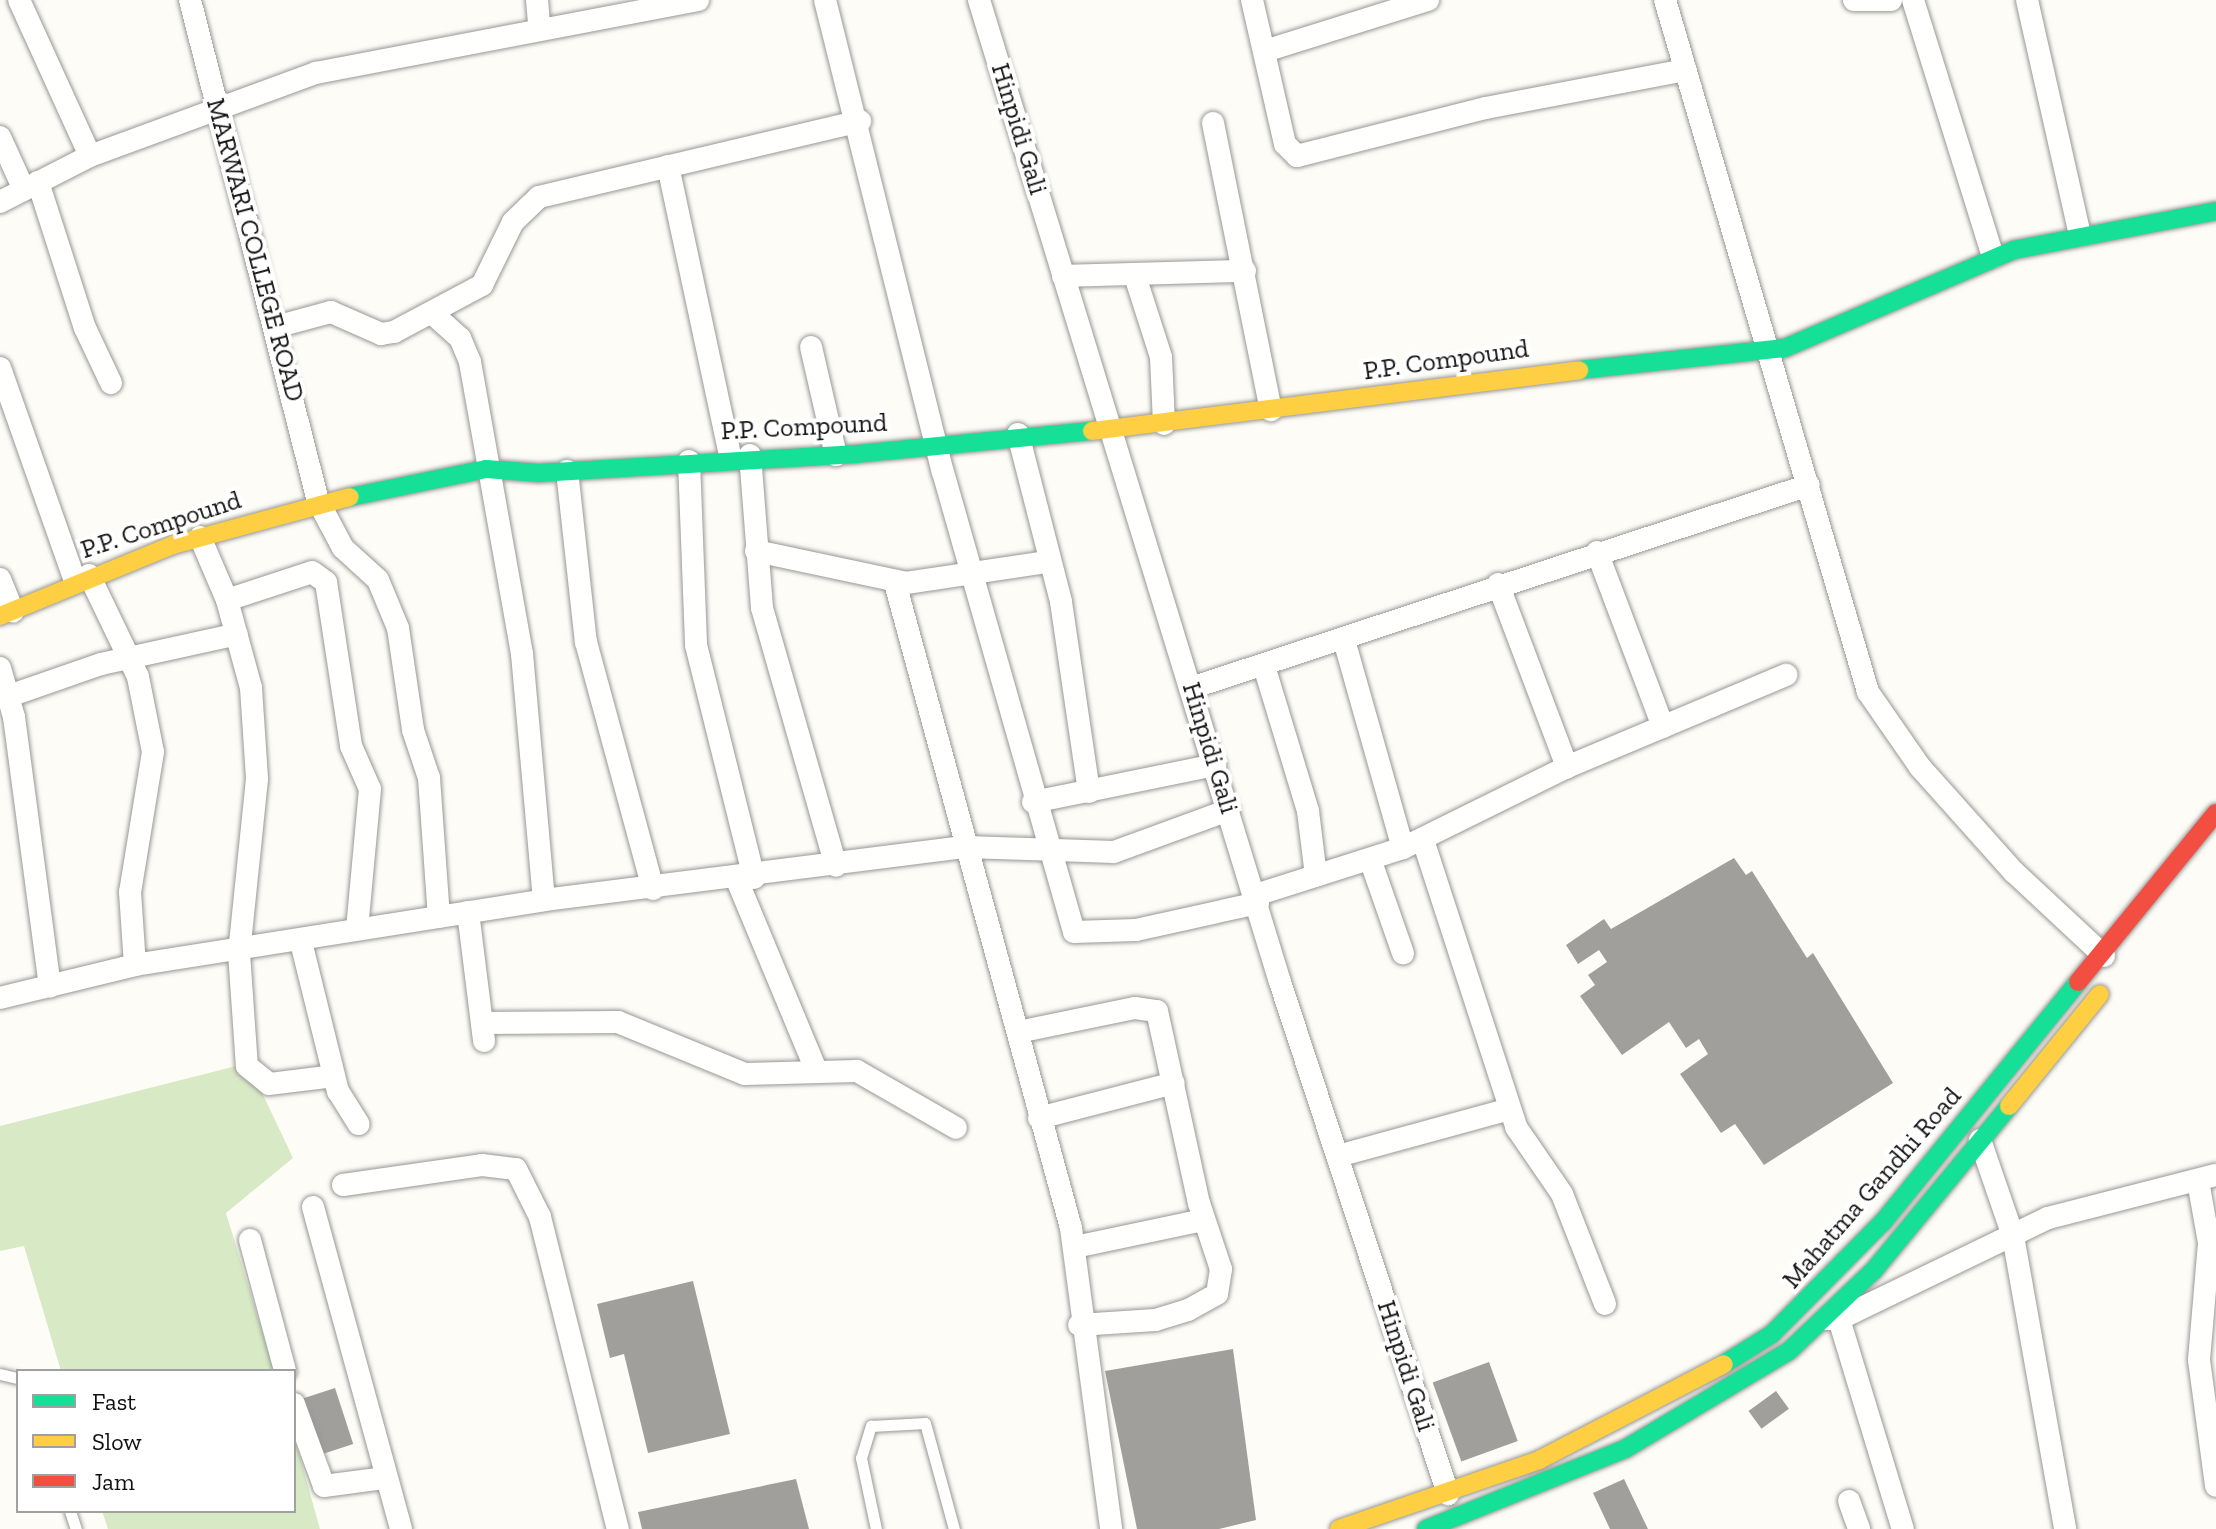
<!DOCTYPE html>
<html>
<head>
<meta charset="utf-8">
<style>
  body { margin:0 }
  #map { position:relative; width:2216px; height:1529px; overflow:hidden; background:#fdfcf7; font-family:"Zilla Slab",serif }
  div>[style] { position:absolute }
  [style*='--x'] { left:calc(var(--x)*1px); top:calc(var(--y)*1px); width:calc(var(--w)*1px); rotate:calc(var(--a)*1deg) }
  .forest>* { inset:0; background:#d8eac5 }
  .building>* { inset:0; background:#a19f9c; transform-origin:0 0 }
  .roads { filter:drop-shadow(0 0 2px #979795) drop-shadow(0 0 2px #979795) }
  .lane>* { height:11px; margin:-5.5px; padding:0 5.5px; transform-origin:5.5px; border-radius:5.5px; background:#fffffe }
  .street>* { height:22px; margin:-11px; padding:0 11px; transform-origin:11px; border-radius:11px; background:#fffffe }
  .fast>* { height:18px; margin:-9px; padding:0 9px; transform-origin:9px; border-radius:9px; background:#16e098 }
  .slow>* { height:18px; margin:-9px; padding:0 9px; transform-origin:9px; border-radius:9px; background:#ffcf43 }
  .jam>* { height:18px; margin:-9px; padding:0 9px; transform-origin:9px; border-radius:9px; background:#f24e42 }
  span { translate:-50% -50%; white-space:nowrap; text-align:center; line-height:1.15; -webkit-text-stroke:8px #fff; paint-order:stroke }
  .street-label { font-size:26px; color:#111 }
  .legend { position:absolute; left:16px; top:1369px; width:280px; height:144px; box-sizing:border-box; background:#fff; border:2px solid #a0a0a0; margin:0; padding:10px 14px; list-style:none; font-size:24px; color:#111 }
  .legend li { display:flex; align-items:center; gap:16px; height:40px }
  .legend b { width:40px; border:2px solid #a0a0a0 }
</style>
</head>
<body>
<div id="map">
  <div class="forest">
    <i style="clip-path:polygon(248px 1063px,293px 1158px,226px 1213px,274px 1371px,61px 1371px,24px 1246px,0 1251px,0 1126px)"></i>
    <i style="clip-path:polygon(294px 1436px,320px 1529px,108px 1529px,102px 1511px,294px 1511px)"></i>
  </div>
  <div class="building">
    <i style="clip-path:polygon(1734px 858px,1746px 875px,1752px 871px,1807px 958px,1813px 953px,1893px 1083px,1764px 1165px,1735px 1124px,1721px 1133px,1680px 1074px,1708px 1054px,1699px 1039px,1686px 1048px,1669px 1022px,1622px 1055px,1580px 996px,1595px 985px,1588px 975px,1607px 962px,1599px 950px,1578px 964px,1566px 945px,1604px 919px,1611px 929px)"></i>
    <i style="clip-path:polygon(693px 1281px,730px 1434px,648px 1453px,624px 1354px,610px 1358px,597px 1304px)"></i>
    <i style="clip-path:polygon(1233px 1349px,1256px 1520px,1219px 1529px,1137px 1529px,1105px 1371px)"></i>
    <i style="left:1489px;top:1362px;width:84px;height:60px;rotate:70deg"></i>
    <i style="left:335px;top:1388px;width:59px;height:33px;rotate:72deg"></i>
    <i style="left:1776px;top:1391px;width:22px;height:34px;rotate:54deg"></i>
    <i style="clip-path:polygon(796px 1479px,809px 1529px,642px 1529px,638px 1512px)"></i>
    <i style="clip-path:polygon(1624px 1479px,1648px 1529px,1610px 1529px,1593px 1493px)"></i>
  </div>
  <div class="roads">
    <div class="lane">
      <i style="--x:0;--y:1374;--w:18;--a:13"></i>
      <i style="--x:70;--y:1511;--w:19;--a:72"></i>
      <i style="--x:876;--y:1529;--w:73;--a:-101.9"></i>
      <i style="--x:861;--y:1458;--w:34;--a:-73"></i>
      <i style="--x:871;--y:1426;--w:54;--a:-3.2"></i>
      <i style="--x:925;--y:1423;--w:110;--a:74.7"></i>
    </div>
    <div class="street">
      <i style="--x:19;--y:0;--w:171;--a:65.5"></i>
      <i style="--x:190;--y:0;--w:517;--a:75.67"></i>
      <i style="--x:318;--y:501;--w:53;--a:62"></i>
      <i style="--x:343;--y:548;--w:47;--a:42.4"></i>
      <i style="--x:378;--y:580;--w:52;--a:67.4"></i>
      <i style="--x:398;--y:628;--w:103;--a:81.6"></i>
      <i style="--x:413;--y:730;--w:51;--a:71.6"></i>
      <i style="--x:429;--y:778;--w:139;--a:85.9"></i>
      <i style="--x:537;--y:0;--w:25;--a:85"></i>
      <i style="--x:825;--y:0;--w:487;--a:76"></i>
      <i style="--x:943;--y:472;--w:478;--a:74.1"></i>
      <i style="--x:1074;--y:932;--w:62;--a:-1.8"></i>
      <i style="--x:1136;--y:930;--w:125;--a:-12.5"></i>
      <i style="--x:979;--y:0;--w:1027;--a:72.96"></i>
      <i style="--x:1280;--y:982;--w:539;--a:71.83"></i>
      <i style="--x:1252;--y:0;--w:148;--a:77.1"></i>
      <i style="--x:1285;--y:144;--w:17;--a:45"></i>
      <i style="--x:1297;--y:156;--w:195;--a:-14.3"></i>
      <i style="--x:1486;--y:108;--w:203;--a:-10.8"></i>
      <i style="--x:1665;--y:0;--w:721;--a:73.65"></i>
      <i style="--x:1868;--y:692;--w:91;--a:55.3"></i>
      <i style="--x:1920;--y:767;--w:141;--a:48.2"></i>
      <i style="--x:2014;--y:872;--w:123;--a:43"></i>
      <i style="--x:1854;--y:0;--w:37;--a:0"></i>
      <i style="--x:1913;--y:0;--w:269;--a:72.7"></i>
      <i style="--x:2027;--y:0;--w:241;--a:77.3"></i>
      <i style="--x:1265;--y:51;--w:171;--a:-17.4"></i>
      <i style="--x:1213;--y:123;--w:293;--a:78.6"></i>
      <i style="--x:0;--y:137;--w:58;--a:65.6"></i>
      <i style="--x:668;--y:166;--w:297;--a:77.9"></i>
      <i style="--x:38;--y:182;--w:153;--a:72.2"></i>
      <i style="--x:85;--y:328;--w:61;--a:64.7"></i>
      <i style="--x:0;--y:202;--w:101;--a:-27.1"></i>
      <i style="--x:90;--y:156;--w:241;--a:-20.2"></i>
      <i style="--x:316;--y:73;--w:389;--a:-10.8"></i>
      <i style="--x:1063;--y:276;--w:182;--a:-1.6"></i>
      <i style="--x:1135;--y:276;--w:85;--a:72.2"></i>
      <i style="--x:1161;--y:357;--w:67;--a:87.4"></i>
      <i style="--x:432;--y:313;--w:38;--a:42"></i>
      <i style="--x:460;--y:338;--w:26;--a:67"></i>
      <i style="--x:470;--y:362;--w:297;--a:79.9"></i>
      <i style="--x:522;--y:654;--w:247;--a:84.9"></i>
      <i style="--x:279;--y:326;--w:54;--a:-15.1"></i>
      <i style="--x:331;--y:312;--w:55;--a:23.7"></i>
      <i style="--x:381;--y:334;--w:13;--a:-9"></i>
      <i style="--x:394;--y:332;--w:100;--a:-28.1"></i>
      <i style="--x:482;--y:285;--w:70;--a:-63.8"></i>
      <i style="--x:513;--y:222;--w:36;--a:-44"></i>
      <i style="--x:539;--y:197;--w:330;--a:-13.3"></i>
      <i style="--x:811;--y:347;--w:111;--a:77"></i>
      <i style="--x:0;--y:368;--w:226;--a:70.6"></i>
      <i style="--x:1018;--y:434;--w:173;--a:75.6"></i>
      <i style="--x:1061;--y:602;--w:192;--a:81.6"></i>
      <i style="--x:750;--y:455;--w:153;--a:85.5"></i>
      <i style="--x:762;--y:608;--w:268;--a:74"></i>
      <i style="--x:689;--y:461;--w:184;--a:87.8"></i>
      <i style="--x:696;--y:645;--w:240;--a:76"></i>
      <i style="--x:567;--y:471;--w:172;--a:83.7"></i>
      <i style="--x:586;--y:642;--w:256;--a:74.8"></i>
      <i style="--x:200;--y:537;--w:69;--a:66.8"></i>
      <i style="--x:227;--y:600;--w:91;--a:74.7"></i>
      <i style="--x:251;--y:688;--w:91;--a:86.2"></i>
      <i style="--x:257;--y:779;--w:175;--a:95.9"></i>
      <i style="--x:239;--y:953;--w:113;--a:86"></i>
      <i style="--x:247;--y:1066;--w:28;--a:39"></i>
      <i style="--x:269;--y:1084;--w:65;--a:-7"></i>
      <i style="--x:756;--y:551;--w:153;--a:12"></i>
      <i style="--x:906;--y:583;--w:143;--a:-8.5"></i>
      <i style="--x:1597;--y:552;--w:187;--a:69.3"></i>
      <i style="--x:89;--y:575;--w:113;--a:64.3"></i>
      <i style="--x:138;--y:677;--w:76;--a:78.7"></i>
      <i style="--x:153;--y:752;--w:142;--a:99.3"></i>
      <i style="--x:130;--y:892;--w:73;--a:86.1"></i>
      <i style="--x:0;--y:579;--w:35;--a:68"></i>
      <i style="--x:895;--y:583;--w:669;--a:74.74"></i>
      <i style="--x:1071;--y:1228;--w:304;--a:82.4"></i>
      <i style="--x:1498;--y:584;--w:196;--a:69.3"></i>
      <i style="--x:227;--y:600;--w:89;--a:-18.2"></i>
      <i style="--x:312;--y:572;--w:17;--a:36"></i>
      <i style="--x:326;--y:582;--w:166;--a:81.3"></i>
      <i style="--x:351;--y:746;--w:47;--a:66.2"></i>
      <i style="--x:370;--y:789;--w:141;--a:95.3"></i>
      <i style="--x:1344;--y:640;--w:216;--a:74.2"></i>
      <i style="--x:1264;--y:666;--w:152;--a:73.1"></i>
      <i style="--x:1308;--y:811;--w:65;--a:83"></i>
      <i style="--x:0;--y:668;--w:51;--a:74.1"></i>
      <i style="--x:14;--y:717;--w:272;--a:82.4"></i>
      <i style="--x:1191;--y:688;--w:650;--a:-18.18"></i>
      <i style="--x:9;--y:696;--w:97;--a:-19.2"></i>
      <i style="--x:101;--y:664;--w:139;--a:-12.4"></i>
      <i style="--x:1033;--y:802;--w:186;--a:-11.5"></i>
      <i style="--x:1423;--y:840;--w:302;--a:72"></i>
      <i style="--x:1516;--y:1127;--w:81;--a:55.5"></i>
      <i style="--x:1562;--y:1194;--w:118;--a:68.6"></i>
      <i style="--x:1370;--y:859;--w:100;--a:70.7"></i>
      <i style="--x:737;--y:880;--w:206;--a:67.4"></i>
      <i style="--x:1256;--y:895;--w:154;--a:-17.7"></i>
      <i style="--x:1403;--y:848;--w:183;--a:-26.3"></i>
      <i style="--x:1567;--y:767;--w:238;--a:-22.8"></i>
      <i style="--x:468;--y:912;--w:130;--a:82.9"></i>
      <i style="--x:301;--y:942;--w:154;--a:76.1"></i>
      <i style="--x:338;--y:1091;--w:39;--a:58"></i>
      <i style="--x:0;--y:998;--w:139;--a:-13.7"></i>
      <i style="--x:135;--y:965;--w:414;--a:-9"></i>
      <i style="--x:544;--y:900;--w:425;--a:-7.2"></i>
      <i style="--x:966;--y:847;--w:148;--a:1.9"></i>
      <i style="--x:1114;--y:852;--w:122;--a:-20.1"></i>
      <i style="--x:482;--y:1023;--w:136;--a:-0.4"></i>
      <i style="--x:618;--y:1022;--w:137;--a:22.3"></i>
      <i style="--x:745;--y:1074;--w:112;--a:-1.5"></i>
      <i style="--x:857;--y:1071;--w:114;--a:29.9"></i>
      <i style="--x:1018;--y:1032;--w:119;--a:-11.6"></i>
      <i style="--x:1135;--y:1008;--w:22;--a:8"></i>
      <i style="--x:1157;--y:1011;--w:197;--a:77.7"></i>
      <i style="--x:1199;--y:1203;--w:70;--a:71.6"></i>
      <i style="--x:1221;--y:1269;--w:25;--a:99"></i>
      <i style="--x:1217;--y:1294;--w:33;--a:151"></i>
      <i style="--x:1188;--y:1310;--w:34;--a:163"></i>
      <i style="--x:1155;--y:1320;--w:76;--a:176.2"></i>
      <i style="--x:1039;--y:1118;--w:139;--a:-14.5"></i>
      <i style="--x:1980;--y:1140;--w:102;--a:71"></i>
      <i style="--x:2013;--y:1236;--w:298;--a:79.9"></i>
      <i style="--x:1338;--y:1156;--w:178;--a:-15.3"></i>
      <i style="--x:2198;--y:1181;--w:63;--a:79.9"></i>
      <i style="--x:2209;--y:1243;--w:117;--a:94.9"></i>
      <i style="--x:2199;--y:1360;--w:127;--a:82.3"></i>
      <i style="--x:343;--y:1185;--w:140;--a:-8.2"></i>
      <i style="--x:482;--y:1165;--w:34;--a:7"></i>
      <i style="--x:516;--y:1169;--w:54;--a:63.4"></i>
      <i style="--x:540;--y:1217;--w:322;--a:76"></i>
      <i style="--x:313;--y:1207;--w:334;--a:74.7"></i>
      <i style="--x:250;--y:1240;--w:136;--a:75"></i>
      <i style="--x:1075;--y:1247;--w:131;--a:-11.9"></i>
      <i style="--x:1826;--y:1319;--w:13;--a:0"></i>
      <i style="--x:1839;--y:1319;--w:232;--a:-25.8"></i>
      <i style="--x:2048;--y:1218;--w:173;--a:-14.4"></i>
      <i style="--x:1839;--y:1319;--w:220;--a:73.1"></i>
      <i style="--x:294;--y:1404;--w:87;--a:69.9"></i>
      <i style="--x:324;--y:1486;--w:62;--a:-7.5"></i>
      <i style="--x:1849;--y:1501;--w:30;--a:70"></i>
    </div>
    <div class="fast">
      <i style="--x:1579;--y:370;--w:207;--a:-6.1"></i>
      <i style="--x:1785;--y:348;--w:249;--a:-23.2"></i>
      <i style="--x:2014;--y:250;--w:206;--a:-10.9"></i>
      <i style="--x:350;--y:497;--w:139;--a:-11.6"></i>
      <i style="--x:486;--y:469;--w:53;--a:4.3"></i>
      <i style="--x:539;--y:473;--w:318;--a:-3.4"></i>
      <i style="--x:856;--y:454;--w:237;--a:-5.6"></i>
      <i style="--x:1724;--y:1364;--w:57;--a:-32"></i>
      <i style="--x:1772;--y:1334;--w:158;--a:-45.3"></i>
      <i style="--x:1883;--y:1222;--w:309;--a:-50.9"></i>
      <i style="--x:1426;--y:1529;--w:214;--a:-21.9"></i>
      <i style="--x:1625;--y:1449;--w:191;--a:-30.9"></i>
      <i style="--x:1789;--y:1351;--w:117;--a:-43.6"></i>
      <i style="--x:1874;--y:1270;--w:212;--a:-50.5"></i>
    </div>
    <div class="slow">
      <i style="--x:1092;--y:431;--w:491;--a:-7.1"></i>
      <i style="--x:0;--y:616;--w:187;--a:-22.3"></i>
      <i style="--x:173;--y:545;--w:183;--a:-15.2"></i>
      <i style="--x:2009;--y:1106;--w:144;--a:-50.9"></i>
      <i style="--x:1339;--y:1529;--w:212;--a:-19"></i>
      <i style="--x:1539;--y:1460;--w:208;--a:-27.4"></i>
    </div>
    <div class="jam">
      <i style="--x:2078;--y:982;--w:218;--a:-50.8"></i>
    </div>
  </div>
  <div class="street-label">
    <span style="left:1019px;top:129px;rotate:73deg">Hinpidi Gali</span>
    <span style="left:255px;top:250px;rotate:75deg">MARWARI COLLEGE ROAD</span>
    <span style="left:1446px;top:360px;rotate:-8deg">P.P. Compound</span>
    <span style="left:804px;top:427px;rotate:-3deg">P.P. Compound</span>
    <span style="left:161px;top:525px;rotate:-18deg">P.P. Compound</span>
    <span style="left:1210px;top:748px;rotate:73deg">Hinpidi Gali</span>
    <span style="left:1872px;top:1188px;rotate:-49deg">Mahatma Gandhi Road</span>
    <span style="left:1406px;top:1366px;rotate:72deg">Hinpidi Gali</span>
  </div>
  <ul class="legend">
  <li><b style="height:10px;background:#16e098"></b>Fast</li>
  <li><b style="height:10px;background:#ffcf43"></b>Slow</li>
  <li><b style="height:10px;background:#f24e42"></b>Jam</li>
  </ul>
</div>
</body>
</html>
